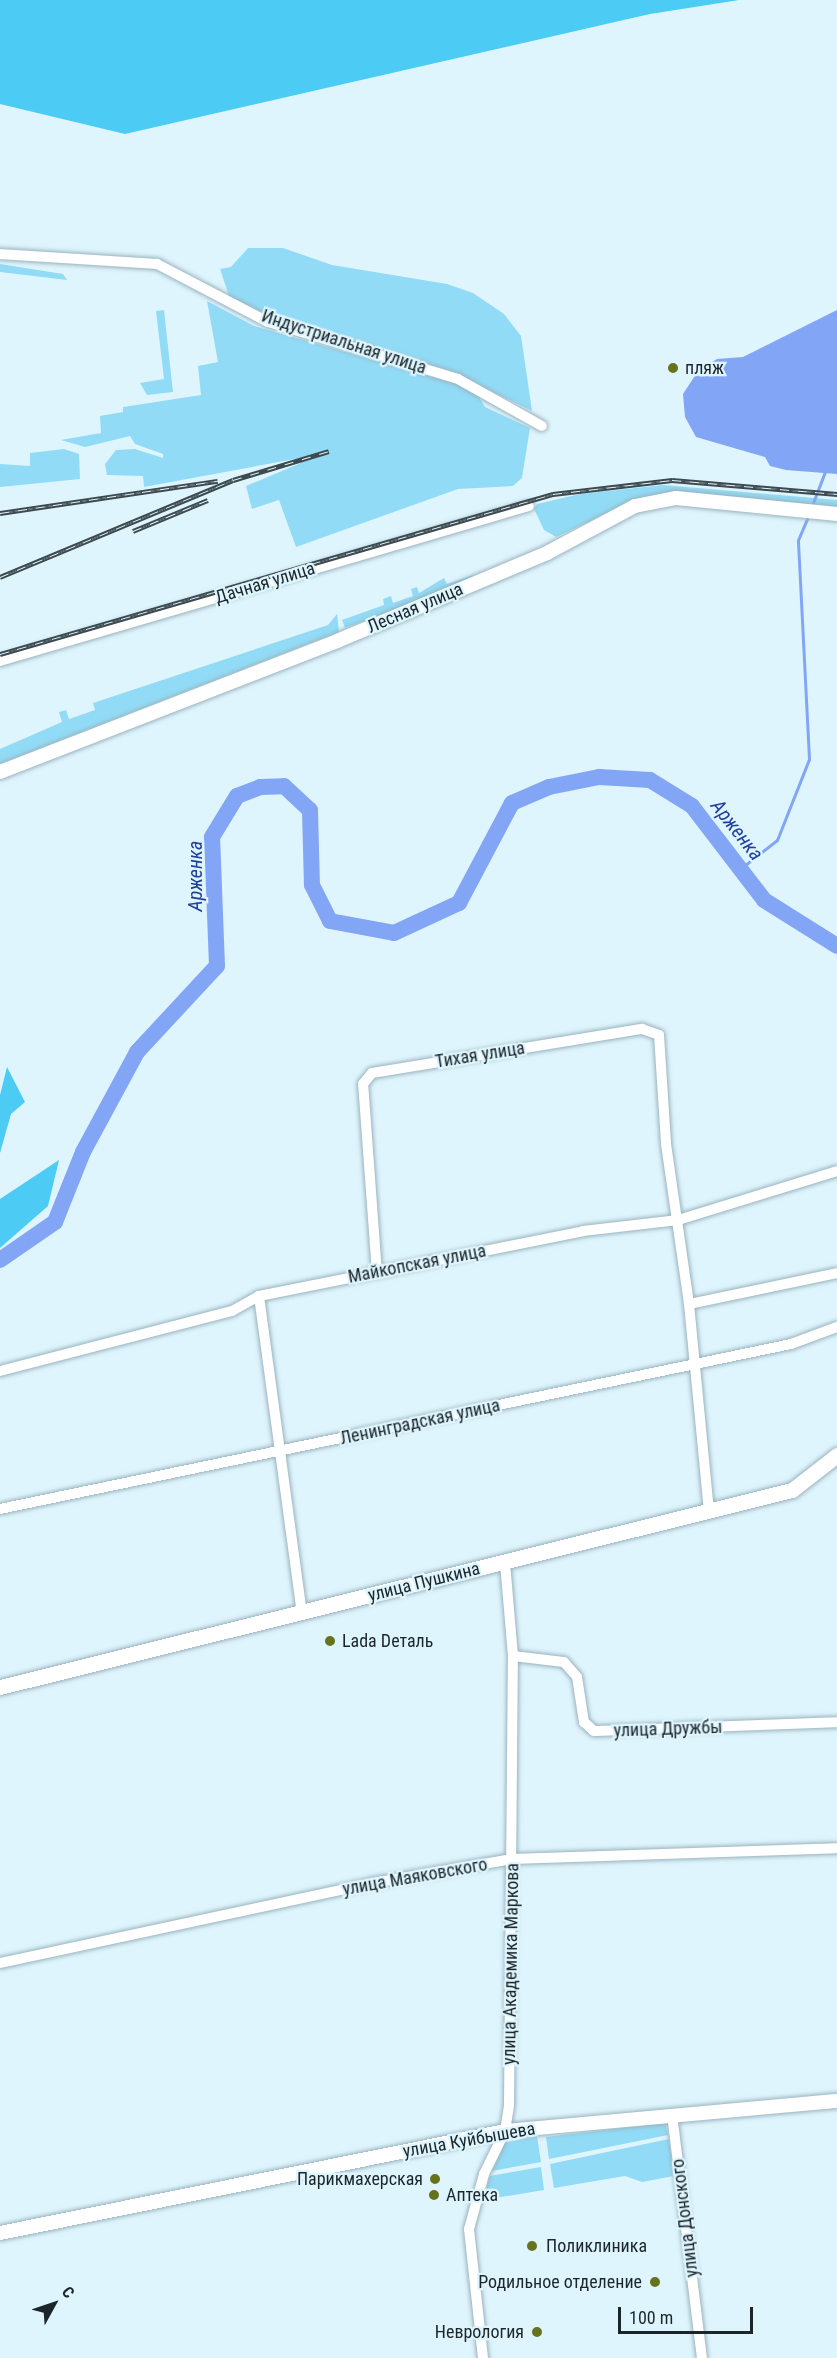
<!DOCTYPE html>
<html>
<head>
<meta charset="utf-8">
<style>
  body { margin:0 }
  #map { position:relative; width:837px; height:2358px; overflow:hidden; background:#dff5fe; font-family:"Roboto Condensed",sans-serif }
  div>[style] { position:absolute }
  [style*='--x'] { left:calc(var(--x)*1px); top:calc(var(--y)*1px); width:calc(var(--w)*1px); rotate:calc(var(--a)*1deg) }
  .green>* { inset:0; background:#92dbf6 }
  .forest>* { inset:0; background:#4ccbf4 }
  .water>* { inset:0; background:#82a5f5 }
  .stream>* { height:3px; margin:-1.5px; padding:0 1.5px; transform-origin:1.5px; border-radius:1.5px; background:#82a5f5 }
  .river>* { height:16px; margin:-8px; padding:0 8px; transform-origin:8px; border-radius:8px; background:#82a5f5 }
  .roads { filter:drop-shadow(0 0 2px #99b3bd) drop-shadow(0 0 2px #99b3bd) }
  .minor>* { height:10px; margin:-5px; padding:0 5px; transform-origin:5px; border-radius:5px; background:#fff }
  .tertiary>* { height:14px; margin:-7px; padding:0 7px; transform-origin:7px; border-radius:7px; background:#fff }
  .secondary>* { height:15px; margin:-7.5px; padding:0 7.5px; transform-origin:7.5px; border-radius:7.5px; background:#fff }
  .rail>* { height:5px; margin-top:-2.5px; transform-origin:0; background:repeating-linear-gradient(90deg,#dff5fe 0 9px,#3d4a4f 0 18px); box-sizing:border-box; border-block:2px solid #3d4a4f }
  .dots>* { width:16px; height:16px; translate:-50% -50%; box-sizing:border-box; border:3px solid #dff5fe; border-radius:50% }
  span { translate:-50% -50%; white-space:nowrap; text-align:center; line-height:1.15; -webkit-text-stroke:4.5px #dff5fe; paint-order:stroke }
  .street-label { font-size:18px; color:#1b262a }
  .poi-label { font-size:18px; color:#1b262a }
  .left { translate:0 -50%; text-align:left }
  .right { translate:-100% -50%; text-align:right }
  .water-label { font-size:20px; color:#21409b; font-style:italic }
  .north { position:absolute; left:24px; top:2274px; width:60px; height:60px; -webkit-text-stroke:4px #dff5fe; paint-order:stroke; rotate:50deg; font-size:16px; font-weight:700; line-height:24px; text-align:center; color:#1b262a }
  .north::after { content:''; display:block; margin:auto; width:21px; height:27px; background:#1b262a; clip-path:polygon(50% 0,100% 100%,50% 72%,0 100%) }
  .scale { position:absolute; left:618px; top:2307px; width:135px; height:27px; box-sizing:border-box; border:3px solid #1b262a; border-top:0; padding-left:8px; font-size:18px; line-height:21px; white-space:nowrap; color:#1b262a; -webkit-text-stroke:4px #dff5fe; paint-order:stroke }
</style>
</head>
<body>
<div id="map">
  <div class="green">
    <i style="clip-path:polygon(248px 248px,283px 248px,332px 265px,447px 284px,473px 293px,504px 314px,521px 336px,532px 411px,448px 370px,276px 319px,229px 296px,220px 269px,231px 267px)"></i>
    <i style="clip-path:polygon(0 264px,63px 274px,67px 280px,0 272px)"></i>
    <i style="clip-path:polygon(207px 301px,254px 326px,457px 384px,478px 395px,485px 407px,530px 428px,522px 478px,513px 486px,458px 489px,296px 547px,279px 500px,252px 509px,246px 486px,301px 463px,300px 458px,144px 487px,143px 476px,107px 475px,105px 464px,116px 450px,135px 449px,163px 458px,163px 454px,135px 444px,130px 436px,85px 447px,61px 440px,101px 433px,100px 416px,123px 412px,123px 407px,201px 395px,198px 366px,218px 362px)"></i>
    <i style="clip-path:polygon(164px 310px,173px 392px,147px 395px,140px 383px,164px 379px,156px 311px)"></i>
    <i style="clip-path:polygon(64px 449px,79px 454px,80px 479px,0 487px,0 464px,30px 466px,30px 453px)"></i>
    <i style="clip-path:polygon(663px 485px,837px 500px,837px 510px,717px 497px,611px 511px,556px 537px,544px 530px,534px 509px,537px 504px,580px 494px)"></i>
    <i style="clip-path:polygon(473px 575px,472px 580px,345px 628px,342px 620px,384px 605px,383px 599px,391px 596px,393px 603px,413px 596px,411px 589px,417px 587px,419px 593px,444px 578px,447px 584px)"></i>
    <i style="clip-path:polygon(337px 614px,339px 632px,0 764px,0 749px,62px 722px,59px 712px,66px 710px,69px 719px,95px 710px,93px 703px,328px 625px)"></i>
    <i style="clip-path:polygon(665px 2123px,668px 2135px,549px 2159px,546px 2137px)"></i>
    <i style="clip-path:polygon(537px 2136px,541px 2162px,492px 2171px,505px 2143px)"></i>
    <i style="clip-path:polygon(669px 2139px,674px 2176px,642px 2182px,625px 2176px,554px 2188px,550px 2164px)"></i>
    <i style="clip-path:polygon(541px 2167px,544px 2190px,483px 2200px,490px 2176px)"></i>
  </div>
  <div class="forest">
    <i style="clip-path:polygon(0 0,739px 0,650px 14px,125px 134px,0 104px)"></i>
    <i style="clip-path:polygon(7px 1067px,25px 1102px,11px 1114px,0 1153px,0 1095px)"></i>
    <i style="clip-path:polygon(59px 1160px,48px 1206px,0 1248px,0 1199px)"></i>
  </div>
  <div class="water">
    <i style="clip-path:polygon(837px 310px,837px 474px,786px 470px,770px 466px,765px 457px,696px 437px,685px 417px,683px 394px,698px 371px,717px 359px,743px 357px)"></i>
  </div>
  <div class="stream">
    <i style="--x:811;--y:508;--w:39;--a:-69"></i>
    <i style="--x:740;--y:869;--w:47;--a:-38.1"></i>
    <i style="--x:777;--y:840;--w:87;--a:-68.4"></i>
    <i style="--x:809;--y:759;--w:219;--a:-92.9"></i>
    <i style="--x:798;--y:540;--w:26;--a:-67"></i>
  </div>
  <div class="river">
    <i style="--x:0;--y:1260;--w:67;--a:-34.6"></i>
    <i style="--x:55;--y:1222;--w:75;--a:-68.2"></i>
    <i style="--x:83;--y:1152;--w:114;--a:-61.6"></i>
    <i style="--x:137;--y:1052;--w:117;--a:-47.1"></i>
    <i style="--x:217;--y:966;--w:129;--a:-92.2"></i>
    <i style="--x:212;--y:837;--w:48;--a:-58.6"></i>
    <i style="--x:237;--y:796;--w:25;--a:-21"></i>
    <i style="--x:260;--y:787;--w:24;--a:-2"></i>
    <i style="--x:284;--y:786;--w:35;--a:43"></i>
    <i style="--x:310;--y:810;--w:75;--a:88.5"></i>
    <i style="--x:312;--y:885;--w:40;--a:63.4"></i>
    <i style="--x:330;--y:921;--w:65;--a:10.6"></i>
    <i style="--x:394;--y:933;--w:72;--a:-24.8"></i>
    <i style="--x:459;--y:903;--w:113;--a:-62.1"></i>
    <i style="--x:512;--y:803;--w:40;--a:-23.4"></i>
    <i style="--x:549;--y:787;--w:51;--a:-11.3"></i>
    <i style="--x:599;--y:777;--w:51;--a:3.4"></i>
    <i style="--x:650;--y:780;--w:49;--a:31.8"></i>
    <i style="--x:692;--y:806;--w:118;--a:52.5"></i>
    <i style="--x:764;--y:900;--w:86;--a:32.2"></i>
  </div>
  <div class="roads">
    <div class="minor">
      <i style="--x:0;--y:254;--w:157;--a:3.6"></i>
      <i style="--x:157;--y:264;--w:125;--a:27.6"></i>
      <i style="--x:268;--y:322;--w:198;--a:16.7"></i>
      <i style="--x:458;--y:379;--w:96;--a:29.2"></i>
      <i style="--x:0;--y:661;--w:551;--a:-16.33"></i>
      <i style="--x:377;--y:1273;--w:190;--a:-94.2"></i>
      <i style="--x:363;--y:1084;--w:14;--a:-51"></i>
      <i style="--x:372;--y:1073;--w:274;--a:-9.3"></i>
      <i style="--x:642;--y:1029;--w:18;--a:19"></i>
      <i style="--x:659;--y:1035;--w:109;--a:86.3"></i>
      <i style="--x:666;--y:1144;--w:162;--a:81.8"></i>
      <i style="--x:689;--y:1304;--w:208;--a:84.5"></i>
      <i style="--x:259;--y:1296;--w:320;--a:82.3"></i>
      <i style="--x:689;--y:1304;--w:151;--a:-11.8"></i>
      <i style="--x:0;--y:1371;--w:240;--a:-14.5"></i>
      <i style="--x:232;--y:1311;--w:31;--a:-29"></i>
      <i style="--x:259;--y:1296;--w:330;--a:-11.3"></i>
      <i style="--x:583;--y:1231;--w:96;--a:-6.6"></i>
      <i style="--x:678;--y:1220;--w:166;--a:-17.1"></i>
      <i style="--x:0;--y:1509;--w:808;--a:-11.78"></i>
      <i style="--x:791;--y:1344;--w:49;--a:-20.3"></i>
      <i style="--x:513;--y:1656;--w:51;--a:6.7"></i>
      <i style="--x:564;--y:1662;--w:20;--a:49"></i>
      <i style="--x:577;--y:1677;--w:46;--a:81.2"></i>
      <i style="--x:584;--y:1722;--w:13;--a:42"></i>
      <i style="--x:594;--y:1731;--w:243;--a:-2.1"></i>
      <i style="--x:0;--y:1963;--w:388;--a:-12.1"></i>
      <i style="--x:379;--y:1882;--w:135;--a:-9.8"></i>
      <i style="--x:512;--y:1859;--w:325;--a:-1.9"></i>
      <i style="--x:672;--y:2114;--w:246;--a:83"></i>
      <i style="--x:483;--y:2358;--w:130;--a:-96.2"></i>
      <i style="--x:469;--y:2229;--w:57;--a:-74.7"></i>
      <i style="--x:484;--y:2174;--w:48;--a:-64"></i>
      <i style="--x:505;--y:2131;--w:26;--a:-81"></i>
      <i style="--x:509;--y:2105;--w:449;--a:-89.5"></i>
      <i style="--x:513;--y:1656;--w:94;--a:-94.9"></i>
    </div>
    <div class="tertiary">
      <i style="--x:0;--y:772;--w:362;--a:-21.2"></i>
      <i style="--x:337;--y:641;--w:228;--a:-22.7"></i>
      <i style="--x:547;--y:553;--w:100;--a:-28.1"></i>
      <i style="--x:635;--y:506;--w:42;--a:-11"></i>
      <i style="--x:676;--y:498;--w:162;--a:5.7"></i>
      <i style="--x:0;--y:2233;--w:515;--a:-11.42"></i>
      <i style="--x:505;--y:2131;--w:333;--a:-5.2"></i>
    </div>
    <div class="secondary">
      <i style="--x:0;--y:1687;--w:816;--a:-13.97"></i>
      <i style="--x:792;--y:1490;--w:57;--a:-37.9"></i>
    </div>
  </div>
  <div class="rail">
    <i style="--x:0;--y:513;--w:220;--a:-8.4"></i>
    <i style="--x:133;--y:531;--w:81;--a:-22.5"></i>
    <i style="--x:0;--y:577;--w:252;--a:-22.6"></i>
    <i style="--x:233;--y:480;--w:100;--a:-16.8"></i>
    <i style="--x:0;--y:654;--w:576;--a:-16.14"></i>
    <i style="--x:553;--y:494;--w:120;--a:-6.7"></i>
    <i style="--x:672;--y:480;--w:166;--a:4.8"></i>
  </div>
  <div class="dots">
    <i style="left:673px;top:368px;background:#66721c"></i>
    <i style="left:330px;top:1641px;background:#66721c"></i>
    <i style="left:435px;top:2179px;background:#66721c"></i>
    <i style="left:434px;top:2195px;background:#66721c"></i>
    <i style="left:532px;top:2246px;background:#66721c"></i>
    <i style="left:655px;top:2282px;background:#66721c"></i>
    <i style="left:537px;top:2332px;background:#66721c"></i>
  </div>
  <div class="street-label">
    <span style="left:344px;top:342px;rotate:18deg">Индустриальная улица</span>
    <span style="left:265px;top:583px;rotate:-17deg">Дачная улица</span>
    <span style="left:415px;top:608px;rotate:-23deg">Лесная улица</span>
    <span style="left:480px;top:1055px;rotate:-9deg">Тихая улица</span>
    <span style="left:417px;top:1264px;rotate:-11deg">Майкопская улица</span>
    <span style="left:420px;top:1422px;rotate:-12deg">Ленинградская улица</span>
    <span style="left:424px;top:1582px;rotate:-14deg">улица Пушкина</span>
    <span style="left:668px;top:1729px;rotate:-2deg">улица Дружбы</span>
    <span style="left:415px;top:1877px;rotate:-10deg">улица Маяковского</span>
    <span style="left:511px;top:1964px;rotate:-89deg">улица Академика Маркова</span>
    <span style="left:469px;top:2140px;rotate:-10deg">улица Куйбышева</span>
    <span style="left:685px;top:2218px;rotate:-97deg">улица Донского</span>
  </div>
  <div class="poi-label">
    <span class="left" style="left:685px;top:368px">пляж</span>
    <span class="left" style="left:342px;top:1641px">Lada Dеталь</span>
    <span class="right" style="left:423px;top:2179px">Парикмахерская</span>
    <span class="left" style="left:446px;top:2195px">Аптека</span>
    <span class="left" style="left:546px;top:2246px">Поликлиника</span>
    <span class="right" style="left:642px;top:2282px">Родильное отделение</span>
    <span class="right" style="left:524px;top:2332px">Неврология</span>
  </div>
  <div class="water-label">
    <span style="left:737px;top:830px;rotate:52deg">Арженка</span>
    <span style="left:195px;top:876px;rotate:-90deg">Арженка</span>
  </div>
  <div class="north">С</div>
  <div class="scale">100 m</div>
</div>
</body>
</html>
